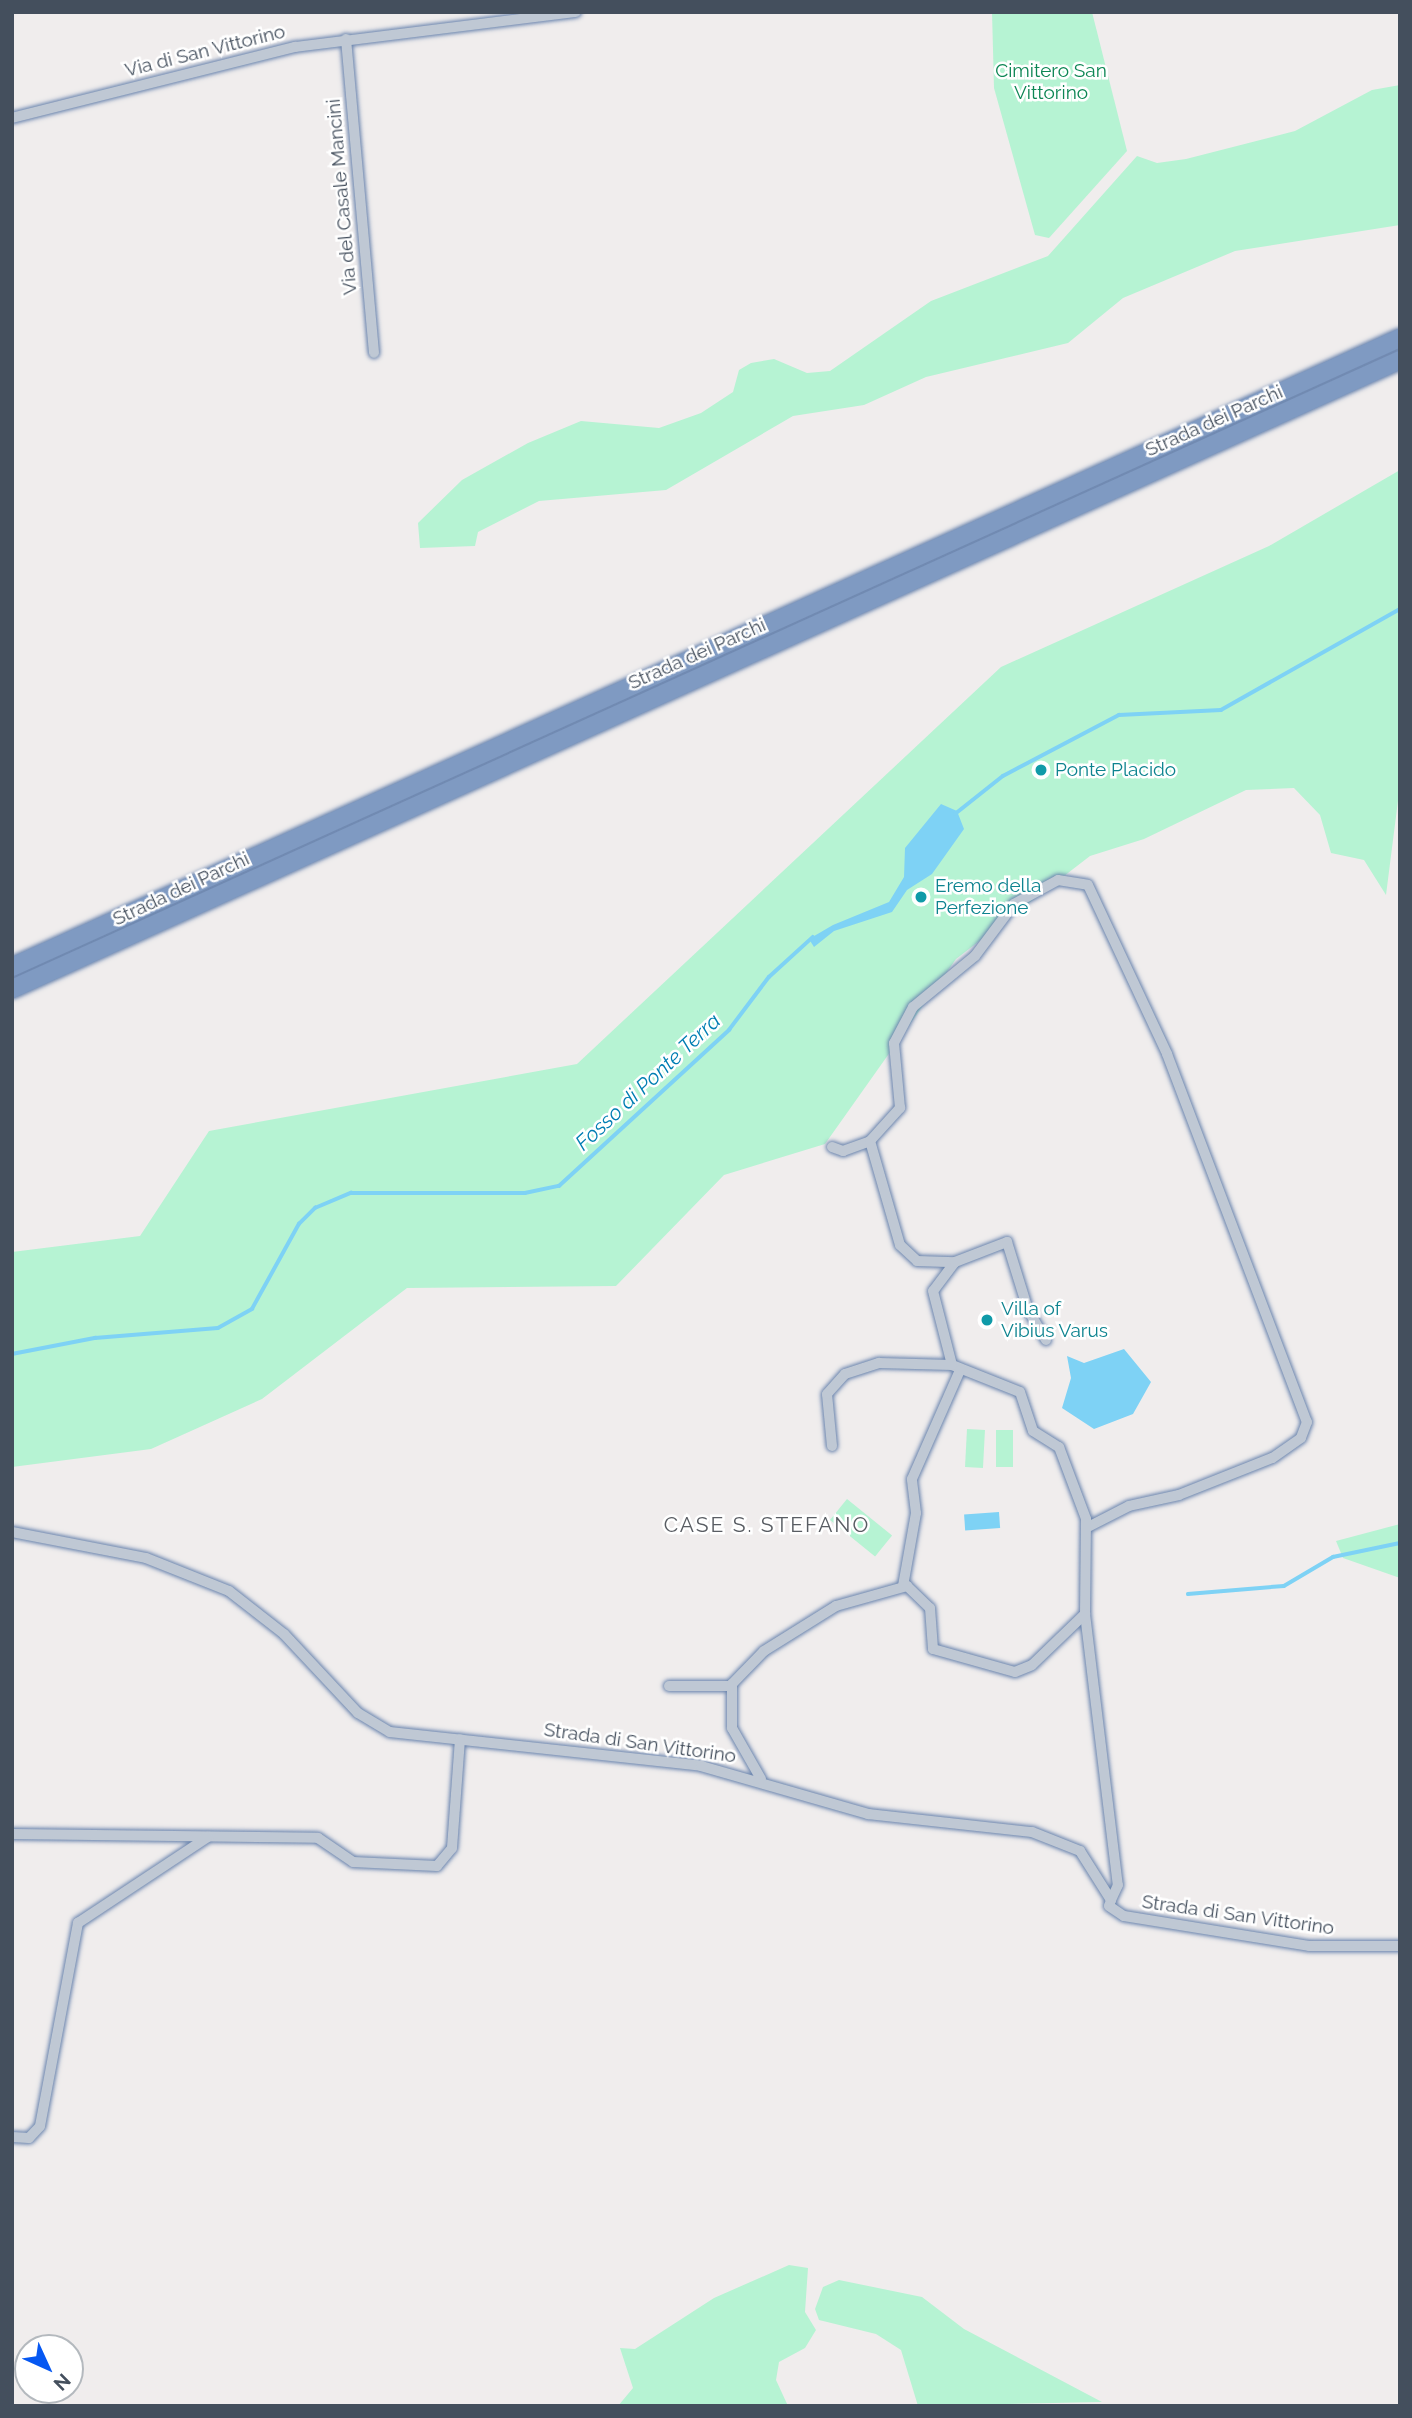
<!DOCTYPE html>
<html>
<head>
<meta charset="utf-8">
<style>
  body { margin:0 }
  #map { position:relative; width:1412px; height:2418px; overflow:hidden; background:#f0eded; font-family:Raleway,sans-serif }
  div>[style] { position:absolute }
  [style*='--x'] { left:calc(var(--x)*1px); top:calc(var(--y)*1px); width:calc(var(--w)*1px); rotate:calc(var(--a)*1deg) }
  .green>* { inset:0; background:#b6f3d3; transform-origin:0 0 }
  .water>* { inset:0; background:#7ed2f5; transform-origin:0 0 }
  .stream>* { height:3.5px; margin:-1.75px; padding:0 1.75px; transform-origin:1.75px; border-radius:1.75px; background:#7ed2f5 }
  .roads { filter:drop-shadow(0 0 2px #6b85ae) drop-shadow(0 0 2px #6b85ae) }
  .street>* { height:10px; margin:-5px; padding:0 5px; transform-origin:5px; border-radius:5px; background:#bfc8d4 }
  .highway>* { height:18px; margin:-9px; padding:0 9px; transform-origin:9px; border-radius:9px; background:#7f9ac2 }
  .dots>* { width:19px; height:19px; translate:-50% -50%; box-sizing:border-box; border:4px solid #fff; border-radius:50% }
  span { translate:-50% -50%; white-space:nowrap; text-align:center; line-height:1.15; -webkit-text-stroke:5px #fff; paint-order:stroke }
  .street-label { font-size:19px; color:#444f5d }
  .park-label { font-size:19px; color:#0d8654 }
  .culture-label { font-size:19px; color:#0d838f }
  .left { translate:0 -50%; text-align:left }
  .water-label { font-size:21px; color:#007eb3; font-style:italic }
  .neighbourhood-label { font-size:21px; color:#595d63; letter-spacing:2px }
  .frame { position:absolute; inset:0; border:14px solid #444f5d; pointer-events:none }
  .north { position:absolute; left:14px; top:2334px; width:70px; height:70px; box-sizing:border-box; background:#fff; border:2px solid #b4b9be; border-radius:50%; rotate:135deg; font-size:19px; font-weight:700; line-height:28px; text-align:center; color:#444f5d }
  .north::after { content:''; display:block; margin:auto; width:24px; height:32px; background:#0658f2; clip-path:polygon(50% 0,100% 100%,50% 72%,0 100%) }
</style>
</head>
<body>
<div id="map">
  <div class="green">
    <i style="clip-path:polygon(992px 12px,1092px 12px,1127px 151px,1049px 238px,1035px 235px,994px 88px)"></i>
    <i style="clip-path:polygon(1400px 85px,1400px 225px,1235px 251px,1123px 298px,1068px 343px,926px 377px,864px 405px,793px 416px,666px 490px,539px 501px,478px 532px,475px 546px,420px 548px,418px 523px,462px 480px,528px 443px,581px 421px,659px 428px,701px 413px,733px 392px,739px 370px,751px 363px,774px 359px,807px 373px,830px 371px,931px 301px,1048px 256px,1137px 156px,1157px 163px,1186px 159px,1295px 131px,1372px 90px)"></i>
    <i style="clip-path:polygon(1400px 470px,1400px 785px,1386px 895px,1364px 860px,1331px 853px,1320px 815px,1294px 788px,1246px 790px,1144px 839px,1090px 856px,956px 959px,825px 1144px,724px 1175px,616px 1286px,407px 1288px,262px 1399px,151px 1449px,12px 1467px,12px 1252px,140px 1236px,209px 1131px,577px 1064px,1001px 667px,1269px 546px)"></i>
    <i style="left:967px;top:1429px;width:18px;height:38px;rotate:3deg"></i>
    <i style="left:996px;top:1430px;width:17px;height:37px"></i>
    <i style="left:847px;top:1499px;width:58px;height:27px;rotate:39deg"></i>
    <i style="clip-path:polygon(1400px 1524px,1400px 1578px,1343px 1558px,1336px 1541px)"></i>
    <i style="clip-path:polygon(789px 2265px,808px 2268px,805px 2312px,816px 2330px,805px 2348px,779px 2362px,776px 2380px,788px 2406px,618px 2406px,633px 2388px,620px 2348px,635px 2349px,714px 2298px)"></i>
    <i style="clip-path:polygon(839px 2280px,922px 2297px,964px 2329px,1102px 2402px,918px 2406px,901px 2350px,876px 2334px,819px 2320px,815px 2309px,823px 2287px)"></i>
  </div>
  <div class="water">
    <i style="clip-path:polygon(941px 804px,957px 811px,964px 829px,932px 874px,907px 890px,892px 912px,834px 931px,814px 947px,809px 939px,833px 925px,889px 902px,904px 877px,905px 848px)"></i>
    <i style="clip-path:polygon(1124px 1349px,1151px 1382px,1133px 1414px,1094px 1429px,1062px 1408px,1071px 1378px,1067px 1356px,1084px 1363px)"></i>
    <i style="left:999px;top:1512px;width:16px;height:35px;rotate:86deg"></i>
  </div>
  <div class="stream">
    <i style="--x:955;--y:814;--w:61;--a:-38.4"></i>
    <i style="--x:1003;--y:776;--w:131;--a:-27.7"></i>
    <i style="--x:1119;--y:715;--w:102;--a:-2.8"></i>
    <i style="--x:1221;--y:710;--w:206;--a:-29.4"></i>
    <i style="--x:12;--y:1354;--w:85;--a:-10.9"></i>
    <i style="--x:95;--y:1338;--w:123;--a:-4.6"></i>
    <i style="--x:218;--y:1328;--w:39;--a:-29"></i>
    <i style="--x:252;--y:1309;--w:97;--a:-61.1"></i>
    <i style="--x:299;--y:1224;--w:23;--a:-45"></i>
    <i style="--x:315;--y:1208;--w:39;--a:-23"></i>
    <i style="--x:351;--y:1193;--w:174;--a:0"></i>
    <i style="--x:525;--y:1193;--w:35;--a:-12"></i>
    <i style="--x:559;--y:1186;--w:231;--a:-42.5"></i>
    <i style="--x:729;--y:1030;--w:66;--a:-53"></i>
    <i style="--x:769;--y:977;--w:59;--a:-42.3"></i>
    <i style="--x:1188;--y:1594;--w:96;--a:-4.8"></i>
    <i style="--x:1284;--y:1586;--w:57;--a:-30.6"></i>
    <i style="--x:1333;--y:1557;--w:68;--a:-11.8"></i>
  </div>
  <div class="roads">
    <div class="street">
      <i style="--x:346;--y:39;--w:315;--a:84.9"></i>
      <i style="--x:12;--y:118;--w:292;--a:-14.1"></i>
      <i style="--x:295;--y:47;--w:283;--a:-7.1"></i>
      <i style="--x:870;--y:1141;--w:45;--a:-47.7"></i>
      <i style="--x:900;--y:1108;--w:65;--a:-95.3"></i>
      <i style="--x:894;--y:1043;--w:41;--a:-62.2"></i>
      <i style="--x:913;--y:1007;--w:80;--a:-39.4"></i>
      <i style="--x:975;--y:956;--w:65;--a:-53.1"></i>
      <i style="--x:1014;--y:904;--w:50;--a:-28.6"></i>
      <i style="--x:1058;--y:880;--w:30;--a:9"></i>
      <i style="--x:1088;--y:885;--w:187;--a:64.9"></i>
      <i style="--x:1167;--y:1054;--w:394;--a:69.2"></i>
      <i style="--x:1307;--y:1422;--w:17;--a:111"></i>
      <i style="--x:1301;--y:1438;--w:35;--a:145"></i>
      <i style="--x:1272;--y:1458;--w:100;--a:158.3"></i>
      <i style="--x:1179;--y:1495;--w:51;--a:167.6"></i>
      <i style="--x:1129;--y:1506;--w:48;--a:152.9"></i>
      <i style="--x:832;--y:1147;--w:12;--a:20"></i>
      <i style="--x:843;--y:1151;--w:29;--a:-20"></i>
      <i style="--x:870;--y:1141;--w:108;--a:73.9"></i>
      <i style="--x:900;--y:1245;--w:23;--a:43"></i>
      <i style="--x:917;--y:1261;--w:38;--a:2"></i>
      <i style="--x:955;--y:1262;--w:36;--a:127"></i>
      <i style="--x:933;--y:1291;--w:76;--a:75.6"></i>
      <i style="--x:952;--y:1365;--w:73;--a:21.7"></i>
      <i style="--x:1020;--y:1392;--w:41;--a:71.6"></i>
      <i style="--x:1033;--y:1431;--w:31;--a:32"></i>
      <i style="--x:1059;--y:1447;--w:77;--a:69.4"></i>
      <i style="--x:1086;--y:1519;--w:95;--a:90.6"></i>
      <i style="--x:1085;--y:1614;--w:273;--a:83.1"></i>
      <i style="--x:1118;--y:1885;--w:17;--a:115"></i>
      <i style="--x:955;--y:1262;--w:56;--a:-21"></i>
      <i style="--x:1007;--y:1242;--w:71;--a:72.8"></i>
      <i style="--x:1028;--y:1310;--w:35;--a:59"></i>
      <i style="--x:832;--y:1446;--w:52;--a:-95.5"></i>
      <i style="--x:827;--y:1394;--w:27;--a:-48"></i>
      <i style="--x:845;--y:1374;--w:36;--a:-18"></i>
      <i style="--x:879;--y:1363;--w:73;--a:1.6"></i>
      <i style="--x:12;--y:1532;--w:136;--a:11"></i>
      <i style="--x:146;--y:1558;--w:89;--a:21.7"></i>
      <i style="--x:229;--y:1591;--w:70;--a:38"></i>
      <i style="--x:284;--y:1634;--w:108;--a:46.9"></i>
      <i style="--x:358;--y:1713;--w:37;--a:31"></i>
      <i style="--x:390;--y:1732;--w:313;--a:6.2"></i>
      <i style="--x:701;--y:1766;--w:174;--a:16"></i>
      <i style="--x:868;--y:1814;--w:165;--a:6.3"></i>
      <i style="--x:1032;--y:1832;--w:52;--a:21.6"></i>
      <i style="--x:1080;--y:1851;--w:58;--a:57.7"></i>
      <i style="--x:1111;--y:1900;--w:6;--a:108"></i>
      <i style="--x:1109;--y:1906;--w:18;--a:34"></i>
      <i style="--x:1124;--y:1916;--w:187;--a:9.2"></i>
      <i style="--x:1309;--y:1946;--w:91;--a:0"></i>
      <i style="--x:903;--y:1586;--w:74;--a:-79.9"></i>
      <i style="--x:916;--y:1513;--w:34;--a:-97"></i>
      <i style="--x:912;--y:1479;--w:119;--a:-66.2"></i>
      <i style="--x:669;--y:1686;--w:62;--a:0"></i>
      <i style="--x:761;--y:1779;--w:59;--a:-119.6"></i>
      <i style="--x:732;--y:1728;--w:44;--a:-90"></i>
      <i style="--x:732;--y:1684;--w:46;--a:-45.9"></i>
      <i style="--x:764;--y:1651;--w:85;--a:-32"></i>
      <i style="--x:836;--y:1606;--w:74;--a:-15.7"></i>
      <i style="--x:907;--y:1586;--w:32;--a:44"></i>
      <i style="--x:930;--y:1608;--w:41;--a:85.8"></i>
      <i style="--x:933;--y:1649;--w:85;--a:15.7"></i>
      <i style="--x:1015;--y:1672;--w:18;--a:-22"></i>
      <i style="--x:1032;--y:1665;--w:74;--a:-43.9"></i>
      <i style="--x:12;--y:1834;--w:306;--a:0.7"></i>
      <i style="--x:318;--y:1838;--w:42;--a:34.4"></i>
      <i style="--x:353;--y:1862;--w:84;--a:2.7"></i>
      <i style="--x:437;--y:1866;--w:23;--a:-50"></i>
      <i style="--x:452;--y:1848;--w:109;--a:-85.8"></i>
      <i style="--x:12;--y:2137;--w:17;--a:3"></i>
      <i style="--x:29;--y:2138;--w:16;--a:-47"></i>
      <i style="--x:40;--y:2126;--w:207;--a:-79.4"></i>
      <i style="--x:78;--y:1923;--w:156;--a:-33.5"></i>
    </div>
    <div class="highway">
      <i style="--x:12;--y:967;--w:1524;--a:-24.38"></i>
      <i style="--x:12;--y:989;--w:1524;--a:-24.38"></i>
    </div>
  </div>
  <div class="dots">
    <i style="left:1041px;top:770px;background:#0f9aa8"></i>
    <i style="left:921px;top:897px;background:#0f9aa8"></i>
    <i style="left:987px;top:1320px;background:#0f9aa8"></i>
  </div>
  <div class="street-label">
    <span style="left:205px;top:51px;rotate:-14deg">Via di San Vittorino</span>
    <span style="left:342px;top:197px;rotate:-95deg">Via del Casale Mancini</span>
    <span style="left:1214px;top:421px;rotate:-24deg">Strada dei Parchi</span>
    <span style="left:697px;top:654px;rotate:-24deg">Strada dei Parchi</span>
    <span style="left:181px;top:889px;rotate:-25deg">Strada dei Parchi</span>
    <span style="left:640px;top:1743px;rotate:8deg">Strada di San Vittorino</span>
    <span style="left:1238px;top:1915px;rotate:8deg">Strada di San Vittorino</span>
  </div>
  <div class="park-label">
    <span style="left:1051px;top:82px">Cimitero San<br>Vittorino</span>
  </div>
  <div class="culture-label">
    <span class="left" style="left:1055px;top:770px">Ponte Placido</span>
    <span class="left" style="left:935px;top:897px">Eremo della<br>Perfezione</span>
    <span class="left" style="left:1001px;top:1320px">Villa of<br>Vibius Varus</span>
  </div>
  <div class="water-label">
    <span style="left:648px;top:1082px;rotate:-43deg">Fosso di Ponte Terra</span>
  </div>
  <div class="neighbourhood-label">
    <span style="left:767px;top:1525px">CASE S. STEFANO</span>
  </div>
  <div class="frame"></div>
  <div class="north">N</div>
</div>
</body>
</html>
